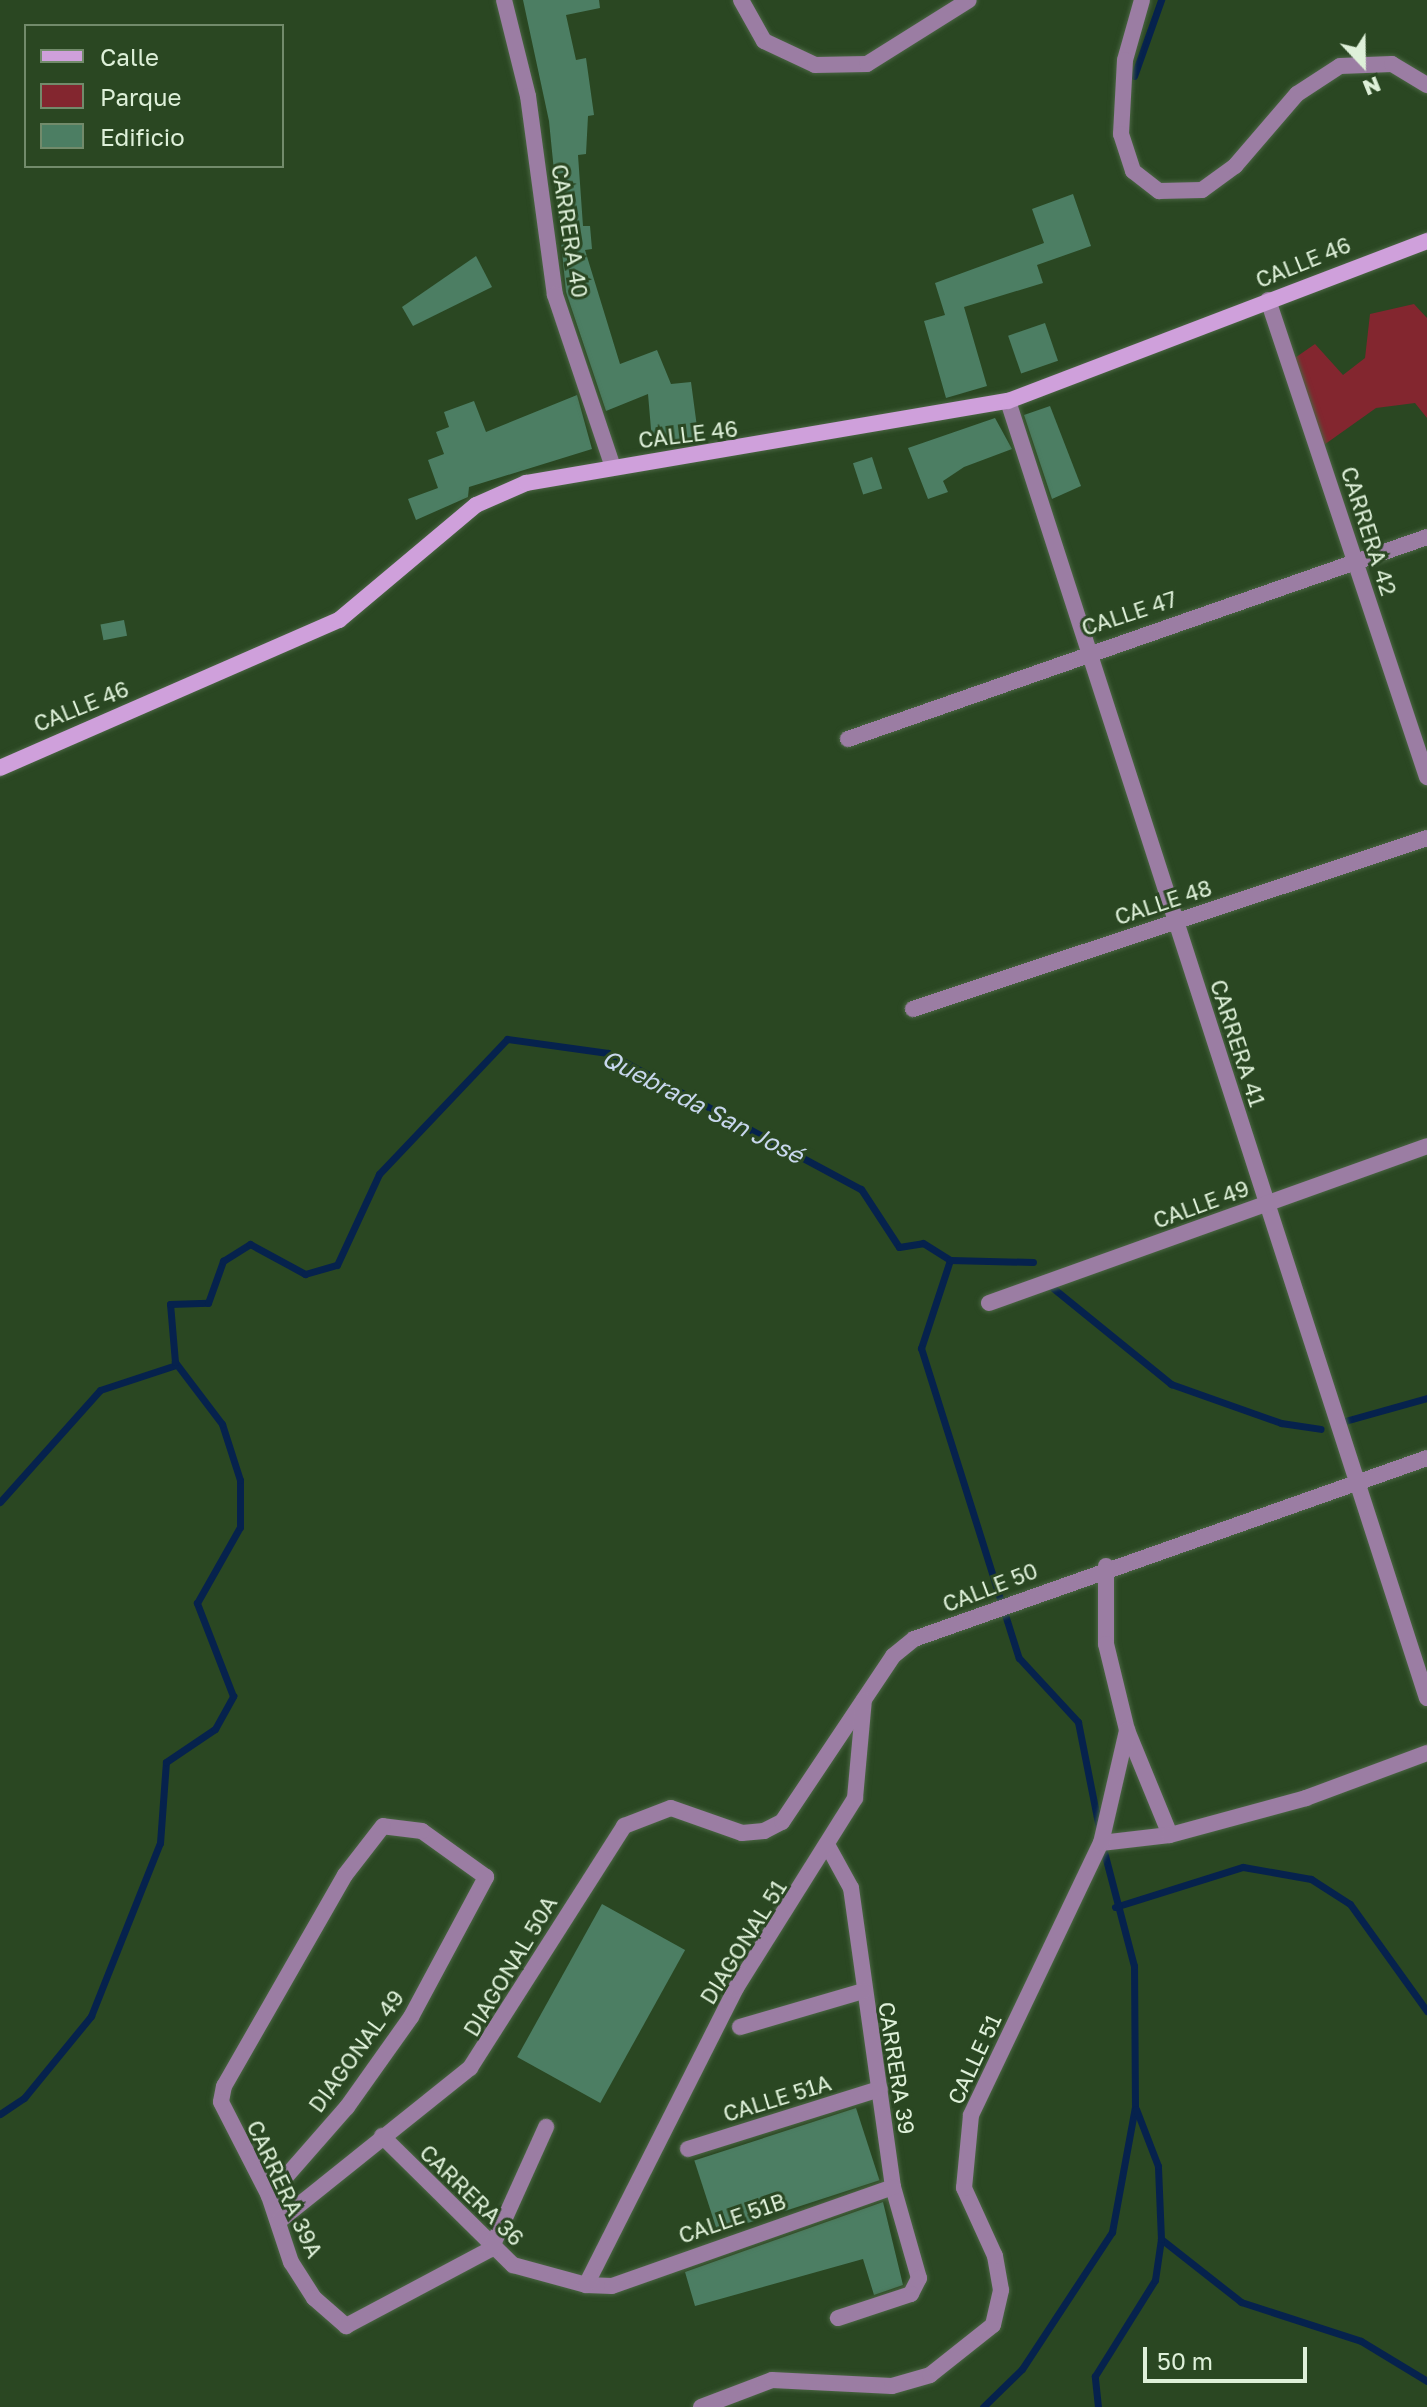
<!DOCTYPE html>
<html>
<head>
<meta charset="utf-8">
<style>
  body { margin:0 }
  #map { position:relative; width:1427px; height:2407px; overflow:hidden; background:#2a4722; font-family:"Golos Text",sans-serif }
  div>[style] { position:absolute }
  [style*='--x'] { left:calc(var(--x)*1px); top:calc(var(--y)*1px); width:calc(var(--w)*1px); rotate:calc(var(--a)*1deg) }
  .green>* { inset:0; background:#83262f }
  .stream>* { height:7px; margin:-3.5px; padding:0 3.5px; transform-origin:3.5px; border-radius:3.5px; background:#06224d }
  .building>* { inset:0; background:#4c7e63; transform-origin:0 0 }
  .roads { filter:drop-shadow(0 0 2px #4a6543) drop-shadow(0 0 2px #4a6543) }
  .street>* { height:16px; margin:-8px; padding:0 8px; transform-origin:8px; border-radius:8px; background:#9b7da3 }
  .secondary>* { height:16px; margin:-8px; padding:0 8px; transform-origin:8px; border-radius:8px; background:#cfa0db }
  span { translate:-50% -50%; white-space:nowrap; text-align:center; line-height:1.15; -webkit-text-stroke:6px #2a4722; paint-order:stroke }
  .street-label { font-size:22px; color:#def0d9 }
  .water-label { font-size:24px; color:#c8d7ed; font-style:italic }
  .legend { position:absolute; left:24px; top:24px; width:260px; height:144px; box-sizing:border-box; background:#2a4722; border:2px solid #728b6b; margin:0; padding:10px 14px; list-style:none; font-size:24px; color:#def0d9 }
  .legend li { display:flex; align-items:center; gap:16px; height:40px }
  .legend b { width:40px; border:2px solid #728b6b }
  .north { position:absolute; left:1323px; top:24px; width:80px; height:80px; -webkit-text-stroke:6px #2a4722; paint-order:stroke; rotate:158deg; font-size:22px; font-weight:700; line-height:32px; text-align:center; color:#def0d9 }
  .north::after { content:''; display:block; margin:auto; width:28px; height:36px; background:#def0d9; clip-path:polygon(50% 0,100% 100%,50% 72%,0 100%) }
  .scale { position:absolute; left:1143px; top:2347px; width:164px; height:36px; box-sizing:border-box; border:4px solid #def0d9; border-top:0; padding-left:10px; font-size:24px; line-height:28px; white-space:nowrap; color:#def0d9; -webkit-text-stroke:6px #2a4722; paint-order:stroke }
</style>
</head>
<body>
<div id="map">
  <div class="green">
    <i style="clip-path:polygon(1414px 304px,1427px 318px,1427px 418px,1415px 403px,1376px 408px,1314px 452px,1289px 362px,1315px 344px,1343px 375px,1365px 358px,1370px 314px)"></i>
  </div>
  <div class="stream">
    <i style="--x:1134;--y:76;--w:81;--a:-70.4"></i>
    <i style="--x:950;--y:1260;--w:93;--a:108.2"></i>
    <i style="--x:921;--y:1348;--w:325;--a:72.5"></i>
    <i style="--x:1019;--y:1658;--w:87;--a:47.3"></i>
    <i style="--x:1078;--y:1722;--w:108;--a:78.8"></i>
    <i style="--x:1048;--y:1284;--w:159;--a:39.1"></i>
    <i style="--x:1171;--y:1384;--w:117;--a:19.5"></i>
    <i style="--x:1281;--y:1423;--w:40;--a:8.5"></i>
    <i style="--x:1345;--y:1421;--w:85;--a:-15.7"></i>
    <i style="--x:0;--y:1502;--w:150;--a:-48.2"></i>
    <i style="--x:100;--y:1390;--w:80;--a:-18.2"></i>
    <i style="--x:1115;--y:1907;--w:134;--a:-17.4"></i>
    <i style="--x:1243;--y:1867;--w:69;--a:10"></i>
    <i style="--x:1311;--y:1879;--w:46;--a:32.7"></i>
    <i style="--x:1350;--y:1904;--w:132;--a:54.3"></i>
    <i style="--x:0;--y:2114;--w:29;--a:-34"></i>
    <i style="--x:24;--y:2098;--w:106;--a:-50.7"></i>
    <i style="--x:91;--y:2016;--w:186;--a:-68.3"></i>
    <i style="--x:160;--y:1843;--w:81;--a:-85.8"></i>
    <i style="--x:166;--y:1762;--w:59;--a:-34"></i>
    <i style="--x:215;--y:1729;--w:38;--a:-61"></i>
    <i style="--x:233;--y:1696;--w:100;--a:-111.2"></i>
    <i style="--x:197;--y:1603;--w:87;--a:-60.5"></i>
    <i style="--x:240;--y:1527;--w:47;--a:-90"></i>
    <i style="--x:240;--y:1480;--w:59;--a:-107.8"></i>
    <i style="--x:222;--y:1424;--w:78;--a:-127.2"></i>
    <i style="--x:175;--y:1362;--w:58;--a:-94.9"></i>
    <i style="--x:170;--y:1304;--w:38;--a:-2"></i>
    <i style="--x:208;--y:1303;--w:45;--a:-70.3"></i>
    <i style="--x:223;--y:1261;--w:32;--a:-32"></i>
    <i style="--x:250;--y:1244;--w:63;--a:28.6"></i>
    <i style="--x:305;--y:1274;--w:33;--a:-16"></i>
    <i style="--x:337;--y:1265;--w:100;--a:-65.2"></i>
    <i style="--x:379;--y:1174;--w:186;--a:-46.5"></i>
    <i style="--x:507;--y:1039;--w:102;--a:7.9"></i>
    <i style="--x:608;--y:1053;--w:287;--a:28.3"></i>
    <i style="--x:861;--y:1189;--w:69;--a:56.8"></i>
    <i style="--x:899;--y:1247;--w:24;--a:-9"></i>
    <i style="--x:923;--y:1243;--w:32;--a:32"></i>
    <i style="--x:950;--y:1260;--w:83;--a:1.4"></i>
    <i style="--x:1161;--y:2239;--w:102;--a:38.2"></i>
    <i style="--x:1241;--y:2302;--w:126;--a:18"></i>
    <i style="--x:1361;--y:2341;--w:77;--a:31.2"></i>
    <i style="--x:983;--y:2407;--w:54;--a:-44.3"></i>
    <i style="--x:1022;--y:2369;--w:164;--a:-56.7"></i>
    <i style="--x:1112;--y:2232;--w:127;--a:-79.6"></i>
    <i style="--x:1135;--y:2107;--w:141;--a:-90.4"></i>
    <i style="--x:1134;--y:1966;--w:122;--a:-104.7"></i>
    <i style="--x:1098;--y:2407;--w:31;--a:-96"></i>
    <i style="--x:1095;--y:2376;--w:113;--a:-58"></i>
    <i style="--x:1155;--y:2280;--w:41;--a:-81.7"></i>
    <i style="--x:1161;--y:2239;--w:73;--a:-92.4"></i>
    <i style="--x:1158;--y:2166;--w:61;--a:-111.1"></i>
  </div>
  <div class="building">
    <i style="clip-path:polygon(523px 0,599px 0,600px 8px,566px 15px,576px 60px,586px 58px,594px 115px,588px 116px,586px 154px,578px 155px,583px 226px,590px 226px,592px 249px,585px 250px,620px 364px,657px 350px,671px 384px,691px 382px,699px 442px,652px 441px,648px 394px,606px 411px,566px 292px,549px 121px)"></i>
    <i style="clip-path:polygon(1073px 194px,1091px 246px,1037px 265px,1043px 283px,964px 307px,987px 386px,946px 398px,924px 321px,945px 315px,935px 283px,1044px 243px,1032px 209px)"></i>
    <i style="clip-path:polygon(476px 256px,492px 287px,413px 326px,402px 307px)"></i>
    <i style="left:1045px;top:323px;width:40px;height:39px;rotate:71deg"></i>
    <i style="clip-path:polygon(577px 395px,592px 449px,469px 487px,468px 497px,416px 520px,408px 499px,438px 488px,428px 460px,444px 454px,436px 432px,449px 427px,444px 412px,474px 401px,486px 432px)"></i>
    <i style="clip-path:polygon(1050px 406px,1081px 486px,1052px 499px,1024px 415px)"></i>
    <i style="clip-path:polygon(995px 418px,1012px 449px,964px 467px,943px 481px,948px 492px,928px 499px,908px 448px)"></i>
    <i style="left:872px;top:457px;width:33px;height:20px;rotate:72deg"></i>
    <i style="left:124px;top:620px;width:16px;height:24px;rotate:79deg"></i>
    <i style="left:602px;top:1904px;width:95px;height:175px;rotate:29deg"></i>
    <i style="left:856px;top:2108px;width:76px;height:170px;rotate:72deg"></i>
    <i style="clip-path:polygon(883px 2202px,903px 2285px,874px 2295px,863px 2259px,695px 2306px,685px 2272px)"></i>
  </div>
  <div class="roads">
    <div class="street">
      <i style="--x:504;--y:0;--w:99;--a:76"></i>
      <i style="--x:528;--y:96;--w:201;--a:82.3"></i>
      <i style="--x:555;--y:295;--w:178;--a:71.4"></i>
      <i style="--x:741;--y:0;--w:47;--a:60.7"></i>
      <i style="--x:764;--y:41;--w:56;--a:25.2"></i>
      <i style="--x:815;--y:65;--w:52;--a:-1.1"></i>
      <i style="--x:867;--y:64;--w:120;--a:-32.1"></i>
      <i style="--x:1142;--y:0;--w:62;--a:105.8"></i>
      <i style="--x:1125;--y:60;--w:74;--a:93.1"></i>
      <i style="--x:1121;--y:134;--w:39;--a:72"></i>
      <i style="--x:1133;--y:171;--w:33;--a:38"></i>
      <i style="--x:1159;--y:191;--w:43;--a:-1.3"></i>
      <i style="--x:1202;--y:190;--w:41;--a:-36"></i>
      <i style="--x:1235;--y:166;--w:95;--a:-49.3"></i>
      <i style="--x:1297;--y:94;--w:51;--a:-33.1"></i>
      <i style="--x:1340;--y:66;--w:52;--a:-2.2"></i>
      <i style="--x:1392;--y:64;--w:41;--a:31"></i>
      <i style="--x:1268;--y:300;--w:503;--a:71.57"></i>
      <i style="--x:1008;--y:401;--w:1363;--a:72.1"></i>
      <i style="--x:848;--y:739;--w:613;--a:-19.23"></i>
      <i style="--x:913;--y:1009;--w:542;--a:-18.4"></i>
      <i style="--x:989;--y:1303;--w:465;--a:-19.7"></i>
      <i style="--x:1106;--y:1566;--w:78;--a:90"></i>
      <i style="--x:1106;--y:1644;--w:89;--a:76.3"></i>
      <i style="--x:1127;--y:1730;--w:113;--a:67.7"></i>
      <i style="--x:1101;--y:1843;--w:69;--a:-6.6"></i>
      <i style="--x:1170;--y:1835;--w:141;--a:-15.2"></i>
      <i style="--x:1306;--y:1798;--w:129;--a:-20.4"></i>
      <i style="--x:829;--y:1848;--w:46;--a:61.2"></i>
      <i style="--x:851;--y:1888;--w:302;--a:82"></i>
      <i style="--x:893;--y:2187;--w:95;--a:74.1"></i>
      <i style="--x:919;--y:2278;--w:18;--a:117"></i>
      <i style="--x:911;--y:2294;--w:77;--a:161.8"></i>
      <i style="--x:740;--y:2027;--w:128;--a:-16.3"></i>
      <i style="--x:382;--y:2136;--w:184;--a:44.6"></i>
      <i style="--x:513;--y:2265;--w:76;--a:15.3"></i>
      <i style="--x:586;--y:2285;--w:26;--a:2"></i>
      <i style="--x:612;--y:2286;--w:298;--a:-19.4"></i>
      <i style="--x:688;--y:2149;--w:201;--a:-17.4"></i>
      <i style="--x:269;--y:2196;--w:118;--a:-48.8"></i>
      <i style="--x:347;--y:2107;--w:110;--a:-54.6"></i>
      <i style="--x:411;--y:2017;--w:159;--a:-61.8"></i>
      <i style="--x:486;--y:1877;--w:79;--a:-144.3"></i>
      <i style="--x:422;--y:1831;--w:39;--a:-173"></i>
      <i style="--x:383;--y:1826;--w:62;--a:127.8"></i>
      <i style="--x:345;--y:1875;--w:243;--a:119.8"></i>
      <i style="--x:224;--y:2086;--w:16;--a:101"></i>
      <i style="--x:221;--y:2102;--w:106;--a:62.9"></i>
      <i style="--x:269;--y:2196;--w:70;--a:71.6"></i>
      <i style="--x:291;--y:2262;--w:43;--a:57.4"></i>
      <i style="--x:314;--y:2298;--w:43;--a:41.2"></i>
      <i style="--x:346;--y:2326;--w:164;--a:-28"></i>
      <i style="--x:491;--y:2249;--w:134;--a:-65.7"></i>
      <i style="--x:279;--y:2221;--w:245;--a:-38.7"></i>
      <i style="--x:470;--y:2068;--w:287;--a:-57.5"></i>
      <i style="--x:624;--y:1826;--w:50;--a:-21"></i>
      <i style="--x:671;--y:1808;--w:75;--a:19.4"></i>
      <i style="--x:742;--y:1833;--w:22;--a:-5"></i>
      <i style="--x:764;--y:1831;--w:20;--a:-27"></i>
      <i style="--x:782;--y:1822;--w:200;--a:-56.2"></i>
      <i style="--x:893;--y:1656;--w:27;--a:-39"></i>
      <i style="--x:914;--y:1639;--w:544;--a:-19.43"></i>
      <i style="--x:586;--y:2285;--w:333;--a:-63.2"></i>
      <i style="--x:736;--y:1988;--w:224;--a:-57.9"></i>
      <i style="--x:855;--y:1798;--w:98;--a:-84.8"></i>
      <i style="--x:701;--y:2407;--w:76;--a:-20.8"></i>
      <i style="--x:772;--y:2380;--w:120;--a:2.9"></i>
      <i style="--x:892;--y:2386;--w:40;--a:-16"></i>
      <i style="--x:930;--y:2375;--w:80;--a:-38.4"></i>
      <i style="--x:993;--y:2325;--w:36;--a:-77"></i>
      <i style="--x:1001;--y:2290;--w:35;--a:-100"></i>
      <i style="--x:995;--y:2256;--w:75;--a:-114.5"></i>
      <i style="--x:964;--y:2188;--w:73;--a:-84.5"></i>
      <i style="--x:971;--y:2115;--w:301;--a:-64.5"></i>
      <i style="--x:1101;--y:1843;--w:116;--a:-77"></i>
    </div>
    <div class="secondary">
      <i style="--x:0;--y:768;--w:370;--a:-23.6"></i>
      <i style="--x:339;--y:620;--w:179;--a:-40"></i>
      <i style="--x:476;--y:505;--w:55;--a:-23.7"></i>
      <i style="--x:526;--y:483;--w:489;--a:-9.7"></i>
      <i style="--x:1008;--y:401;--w:449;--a:-20.9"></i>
    </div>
  </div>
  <div class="street-label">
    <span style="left:570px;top:231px;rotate:81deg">CARRERA 40</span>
    <span style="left:1303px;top:262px;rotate:-22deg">CALLE 46</span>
    <span style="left:688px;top:434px;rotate:-7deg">CALLE 46</span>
    <span style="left:1369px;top:531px;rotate:72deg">CARRERA 42</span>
    <span style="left:1129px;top:613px;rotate:-18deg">CALLE 47</span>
    <span style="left:81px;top:706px;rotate:-22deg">CALLE 46</span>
    <span style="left:1163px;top:902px;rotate:-18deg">CALLE 48</span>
    <span style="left:1238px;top:1043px;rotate:72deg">CARRERA 41</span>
    <span style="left:1201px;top:1204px;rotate:-20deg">CALLE 49</span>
    <span style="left:990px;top:1587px;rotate:-21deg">CALLE 50</span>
    <span style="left:743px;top:1942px;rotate:-58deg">DIAGONAL 51</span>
    <span style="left:510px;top:1966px;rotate:-59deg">DIAGONAL 50A</span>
    <span style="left:356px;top:2051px;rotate:-54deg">DIAGONAL 49</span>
    <span style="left:974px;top:2059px;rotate:-65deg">CALLE 51</span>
    <span style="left:897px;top:2068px;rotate:81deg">CARRERA 39</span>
    <span style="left:777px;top:2098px;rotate:-17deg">CALLE 51A</span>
    <span style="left:285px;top:2189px;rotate:65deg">CARRERA 39A</span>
    <span style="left:472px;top:2195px;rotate:44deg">CARRERA 36</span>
    <span style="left:732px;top:2218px;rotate:-19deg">CALLE 51B</span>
  </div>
  <div class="water-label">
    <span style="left:703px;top:1106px;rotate:27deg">Quebrada San José</span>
  </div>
  <ul class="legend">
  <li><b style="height:10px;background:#cfa0db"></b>Calle</li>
  <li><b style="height:22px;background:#83262f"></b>Parque</li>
  <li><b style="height:22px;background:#4c7e63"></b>Edificio</li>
  </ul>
  <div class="north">N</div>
  <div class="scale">50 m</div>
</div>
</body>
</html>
